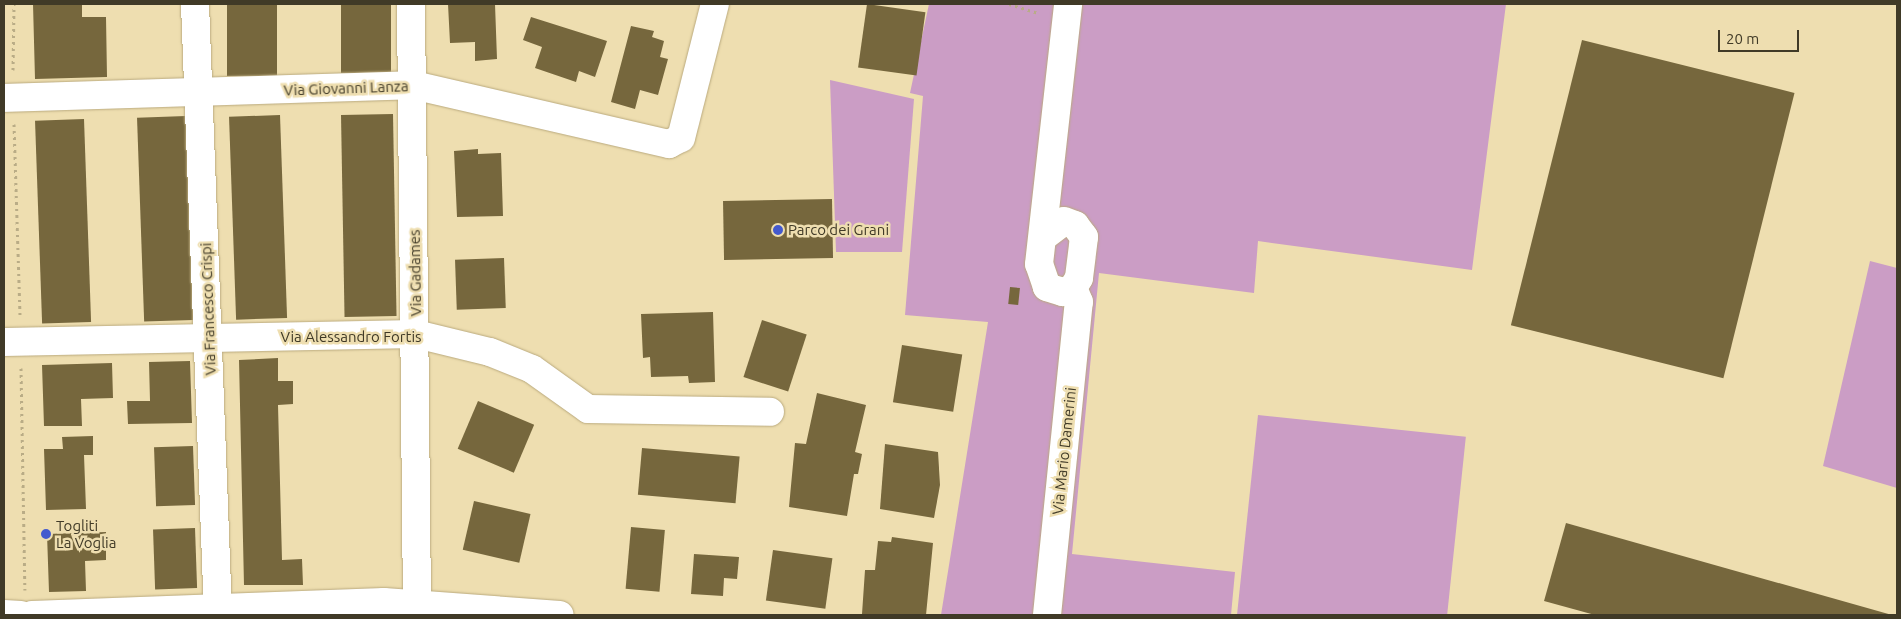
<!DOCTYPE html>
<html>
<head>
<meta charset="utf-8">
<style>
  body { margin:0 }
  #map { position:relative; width:1901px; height:619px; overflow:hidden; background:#eedeb0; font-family:Ubuntu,sans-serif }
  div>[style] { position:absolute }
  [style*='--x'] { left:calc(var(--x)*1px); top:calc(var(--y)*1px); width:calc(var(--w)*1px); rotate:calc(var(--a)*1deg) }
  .green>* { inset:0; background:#cb9dc5; transform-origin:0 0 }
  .building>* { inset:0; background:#76673d; transform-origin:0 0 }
  .path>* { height:3px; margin-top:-1.5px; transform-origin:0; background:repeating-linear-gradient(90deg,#b9ac86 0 2.5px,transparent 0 6.5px) }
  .roads { filter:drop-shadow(0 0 1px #baaa7e) drop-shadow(0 0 1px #baaa7e) }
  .street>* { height:28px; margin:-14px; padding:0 14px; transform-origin:14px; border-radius:14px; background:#fff }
  .dots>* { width:14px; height:14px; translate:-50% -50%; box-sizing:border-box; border:2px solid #eedeb0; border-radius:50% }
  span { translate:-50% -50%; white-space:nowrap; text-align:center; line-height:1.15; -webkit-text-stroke:5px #eedeb0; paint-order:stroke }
  .street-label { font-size:15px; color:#403a27 }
  .poi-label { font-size:15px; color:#403a27 }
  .left { translate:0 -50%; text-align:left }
  .frame { position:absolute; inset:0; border:5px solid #403a27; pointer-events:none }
  .scale { position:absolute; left:1718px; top:30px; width:81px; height:22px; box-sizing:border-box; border:2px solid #403a27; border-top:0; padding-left:6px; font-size:15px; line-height:18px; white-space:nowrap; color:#403a27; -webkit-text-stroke:4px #eedeb0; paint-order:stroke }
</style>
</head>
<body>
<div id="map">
  <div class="green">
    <i style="clip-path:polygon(929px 4px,1506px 4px,1472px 270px,1258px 241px,1254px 293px,1099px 273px,1072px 554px,1235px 572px,1231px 615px,941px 615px,988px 322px,905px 315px,923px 96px,910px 93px)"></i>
    <i style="clip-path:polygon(830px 80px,914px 99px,902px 252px,836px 252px)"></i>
    <i style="clip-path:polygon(1870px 261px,1897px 268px,1897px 488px,1823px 466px)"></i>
    <i style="left:1258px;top:415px;width:209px;height:201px;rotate:6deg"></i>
  </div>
  <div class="building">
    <i style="clip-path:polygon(33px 4px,82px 4px,82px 17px,106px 17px,107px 77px,35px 79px)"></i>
    <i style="left:227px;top:4px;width:50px;height:72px"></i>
    <i style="left:341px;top:4px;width:50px;height:69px"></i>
    <i style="clip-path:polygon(448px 4px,495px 4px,497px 59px,475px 61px,475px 42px,450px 43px)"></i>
    <i style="left:867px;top:4px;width:59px;height:64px;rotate:8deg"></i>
    <i style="clip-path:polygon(531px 17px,607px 41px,595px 77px,579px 71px,576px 82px,535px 68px,542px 47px,523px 40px)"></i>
    <i style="clip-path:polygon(631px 26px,654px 31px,652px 37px,664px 41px,660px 57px,668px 59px,658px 95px,640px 90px,635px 109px,611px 102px)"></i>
    <i style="left:1582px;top:40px;width:219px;height:294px;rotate:14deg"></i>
    <i style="left:393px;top:114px;width:202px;height:52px;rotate:89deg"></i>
    <i style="left:280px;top:115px;width:203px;height:51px;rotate:88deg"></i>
    <i style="left:186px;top:116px;width:204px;height:49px;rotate:88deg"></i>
    <i style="left:84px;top:119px;width:203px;height:49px;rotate:88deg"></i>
    <i style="clip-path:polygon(478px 149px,478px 154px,501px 153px,503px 216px,457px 217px,454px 151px)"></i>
    <i style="left:832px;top:199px;width:59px;height:109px;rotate:89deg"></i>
    <i style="left:504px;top:258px;width:50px;height:49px;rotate:88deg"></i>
    <i style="left:1010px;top:287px;width:10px;height:17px;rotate:6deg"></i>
    <i style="clip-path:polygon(713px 312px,715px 382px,689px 383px,688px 376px,651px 377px,650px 357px,643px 358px,641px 314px)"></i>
    <i style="left:762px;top:320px;width:47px;height:60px;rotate:18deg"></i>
    <i style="left:902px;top:345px;width:61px;height:58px;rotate:9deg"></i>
    <i style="clip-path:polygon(278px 358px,278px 381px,293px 381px,293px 404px,278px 405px,282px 560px,302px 559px,303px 585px,244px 585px,239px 360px)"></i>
    <i style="clip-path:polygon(190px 361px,192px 423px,128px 424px,127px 401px,150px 401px,149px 362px)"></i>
    <i style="clip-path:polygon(112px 363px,113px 398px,81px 399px,82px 426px,44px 426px,42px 365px)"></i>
    <i style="clip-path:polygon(817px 393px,866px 405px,855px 452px,862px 454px,858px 474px,854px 474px,847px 516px,789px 507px,795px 443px,806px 444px)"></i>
    <i style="left:478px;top:401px;width:61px;height:52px;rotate:23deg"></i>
    <i style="clip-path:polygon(93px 436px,93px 455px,84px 455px,86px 509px,46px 510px,44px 449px,63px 449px,62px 437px)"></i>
    <i style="clip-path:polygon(885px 444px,938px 452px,940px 485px,934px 518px,880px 509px)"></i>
    <i style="left:193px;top:446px;width:59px;height:39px;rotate:88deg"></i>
    <i style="left:642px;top:448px;width:98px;height:47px;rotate:5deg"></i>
    <i style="left:474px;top:501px;width:58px;height:50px;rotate:13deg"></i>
    <i style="clip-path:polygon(1566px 523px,1892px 615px,1595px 615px,1544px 601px)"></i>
    <i style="left:631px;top:527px;width:34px;height:62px;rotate:5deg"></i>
    <i style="left:195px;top:528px;width:60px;height:42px;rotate:88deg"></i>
    <i style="clip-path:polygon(106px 532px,106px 560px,85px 561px,86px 591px,49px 592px,47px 534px)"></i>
    <i style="clip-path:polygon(892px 537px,933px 543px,926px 615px,862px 614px,865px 570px,875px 570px,878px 541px,891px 542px)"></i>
    <i style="left:773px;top:550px;width:60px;height:51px;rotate:8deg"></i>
    <i style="clip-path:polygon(694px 554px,739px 557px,737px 579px,724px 578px,723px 596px,691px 594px)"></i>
  </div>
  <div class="path">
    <i style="--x:1009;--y:4;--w:31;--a:17"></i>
    <i style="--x:13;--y:70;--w:66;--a:-89.1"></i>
    <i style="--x:14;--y:124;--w:191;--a:88.2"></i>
    <i style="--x:21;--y:368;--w:222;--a:89"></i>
  </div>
  <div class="roads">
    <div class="street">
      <i style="--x:195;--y:4;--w:611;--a:87.84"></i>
      <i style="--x:411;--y:4;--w:598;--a:89.43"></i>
      <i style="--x:4;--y:98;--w:409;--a:-1.8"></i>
      <i style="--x:413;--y:85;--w:263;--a:13"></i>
      <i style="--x:669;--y:144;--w:13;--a:-27"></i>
      <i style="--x:681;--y:138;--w:138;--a:-75.8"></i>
      <i style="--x:1043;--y:237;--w:26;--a:-37"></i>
      <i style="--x:1064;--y:221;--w:12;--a:20"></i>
      <i style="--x:1075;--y:225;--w:15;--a:53"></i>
      <i style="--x:1084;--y:237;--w:41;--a:97"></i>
      <i style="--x:1079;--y:278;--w:12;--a:121"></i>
      <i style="--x:1073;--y:288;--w:11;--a:158"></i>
      <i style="--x:1063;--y:292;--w:17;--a:-163"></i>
      <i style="--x:1047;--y:287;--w:24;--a:-109"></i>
      <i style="--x:1039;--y:264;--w:262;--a:-83.6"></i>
      <i style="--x:4;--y:342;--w:412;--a:-1.1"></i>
      <i style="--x:416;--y:334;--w:76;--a:13.7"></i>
      <i style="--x:490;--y:352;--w:45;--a:22"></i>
      <i style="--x:532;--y:369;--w:69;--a:35.5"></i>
      <i style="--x:588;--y:409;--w:182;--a:0.9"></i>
      <i style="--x:4;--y:614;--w:17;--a:3"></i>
      <i style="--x:32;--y:615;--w:352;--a:-2.1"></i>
      <i style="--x:384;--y:602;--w:176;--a:4.2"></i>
      <i style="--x:1047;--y:615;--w:315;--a:-84.2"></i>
      <i style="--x:1079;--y:302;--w:15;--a:-113"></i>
    </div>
  </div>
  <div class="dots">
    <i style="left:778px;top:230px;background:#445ace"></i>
    <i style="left:46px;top:534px;background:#445ace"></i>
  </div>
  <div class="street-label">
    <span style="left:346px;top:88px;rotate:-2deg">Via Giovanni Lanza</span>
    <span style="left:415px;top:273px;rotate:-91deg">Via Gadames</span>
    <span style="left:208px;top:309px;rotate:-92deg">Via Francesco Crispi</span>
    <span style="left:351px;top:337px">Via Alessandro Fortis</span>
    <span style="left:1064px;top:451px;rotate:-84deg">Via Mario Damerini</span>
  </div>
  <div class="poi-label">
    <span class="left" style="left:788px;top:230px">Parco dei Grani</span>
    <span class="left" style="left:56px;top:534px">Togliti<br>La Voglia</span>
  </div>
  <div class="frame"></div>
  <div class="scale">20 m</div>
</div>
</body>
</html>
